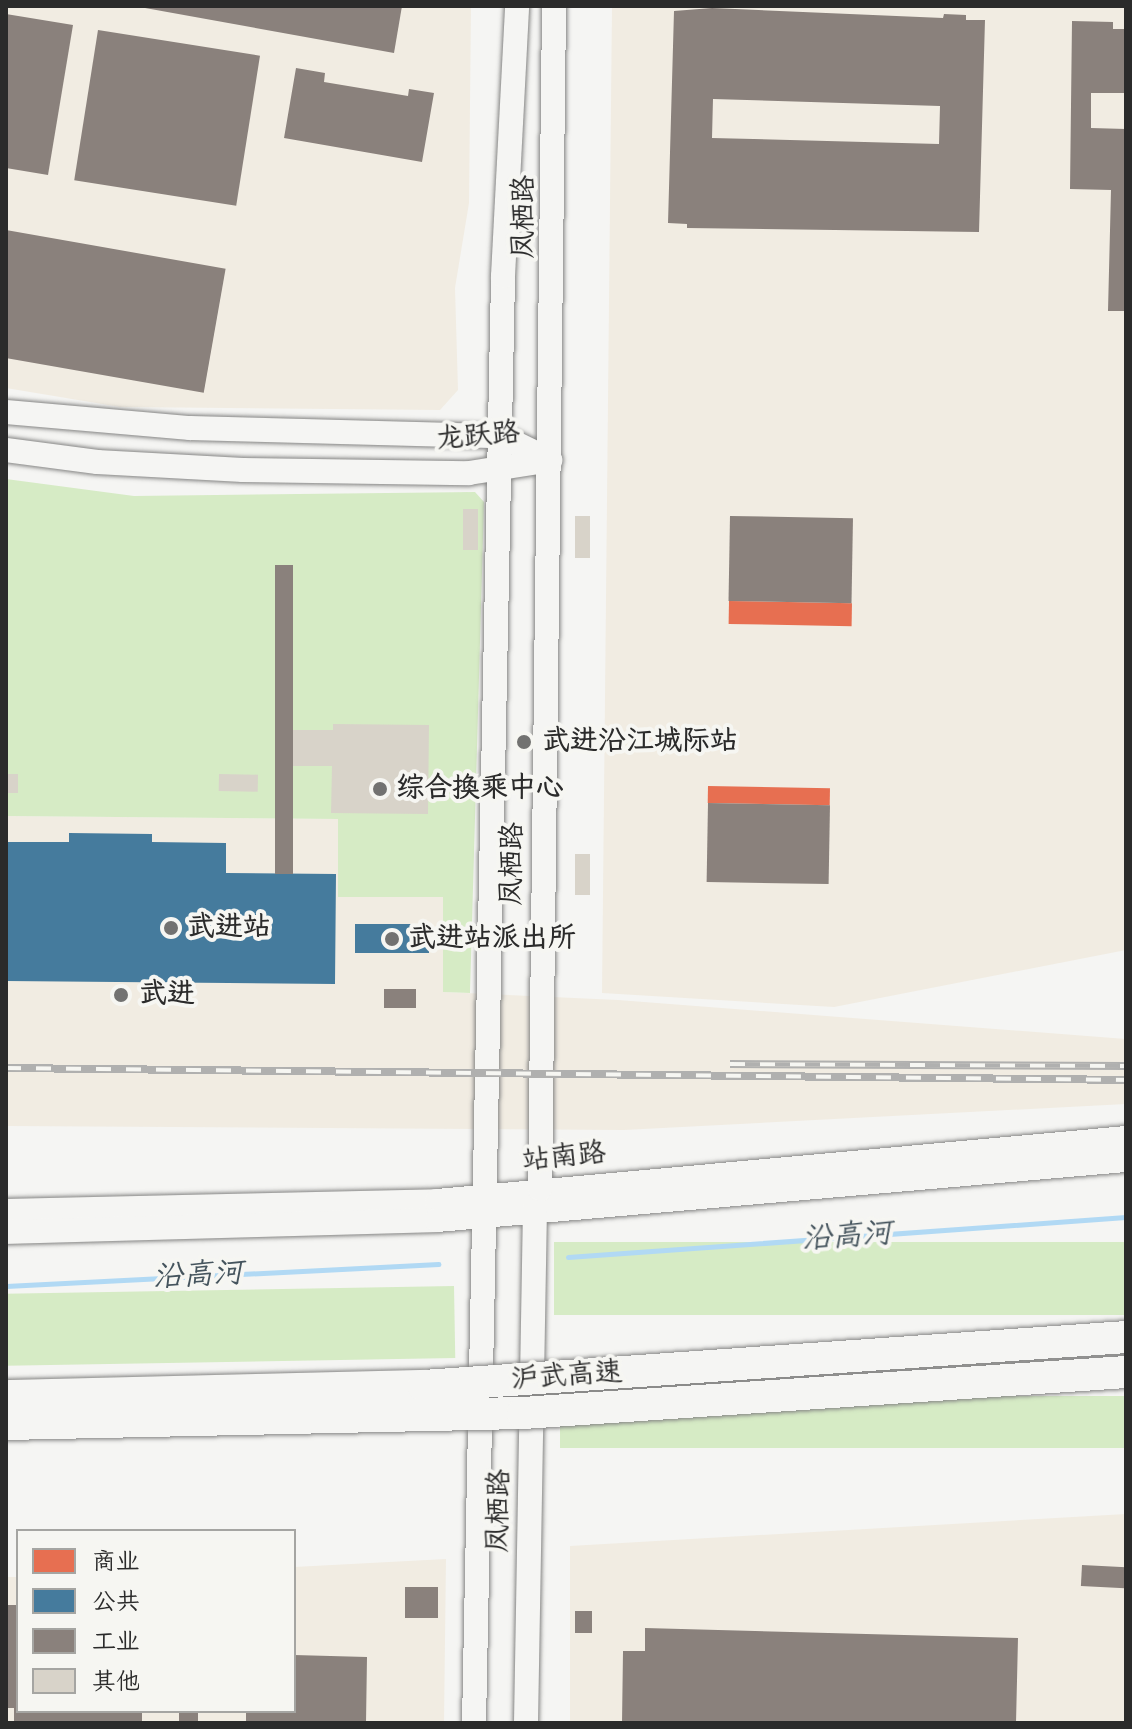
<!DOCTYPE html>
<html>
<head>
<meta charset="utf-8">
<style>
  body { margin:0 }
  #map { position:relative; width:1132px; height:1729px; overflow:hidden; background:#f5f5f3; font-family:Mynerve,"LXGW WenKai TC",sans-serif }
  div>[style] { position:absolute }
  [style*='--x'] { left:calc(var(--x)*1px); top:calc(var(--y)*1px); width:calc(var(--w)*1px); rotate:calc(var(--a)*1deg) }
  .built>* { inset:0; background:#f1ece2 }
  .green>* { inset:0; background:#d6ebc5; transform-origin:0 0 }
  .shops>* { inset:0; background:#e76f51; transform-origin:0 0 }
  .public>* { inset:0; background:#457b9d; transform-origin:0 0 }
  .industry>* { inset:0; background:#8a817c; transform-origin:0 0 }
  .stream>* { height:5px; margin:-2.5px; padding:0 2.5px; transform-origin:2.5px; border-radius:2.5px; background:#b1d9f4 }
  .building>* { inset:0; background:#d8d3c9; transform-origin:0 0 }
  .roads { filter:drop-shadow(0 0 2px #868685) drop-shadow(0 0 2px #868685) }
  .secondary>* { height:24px; margin:-12px; padding:0 12px; transform-origin:12px; border-radius:12px; background:#f5f5f3 }
  .rail>* { height:8px; margin-top:-4px; transform-origin:0; background:repeating-linear-gradient(90deg,#f6f6f2 0 15px,#b0b0af 0 30px); box-sizing:border-box; border-block:2px solid #b0b0af }
  .bridges { filter:drop-shadow(0 0 2px #868685) drop-shadow(0 0 2px #868685) }
  .highway-bridge>* { height:32px; margin:-16px; padding:0 16px; transform-origin:16px; border-radius:16px; background:#f5f5f3 }
  .dots>* { width:22px; height:22px; translate:-50% -50%; box-sizing:border-box; border:4px solid #f6f6f2; border-radius:50% }
  span { translate:-50% -50%; white-space:nowrap; text-align:center; line-height:1.15; -webkit-text-stroke:8px #f6f6f2; paint-order:stroke }
  .street-label { font-size:28px; color:#2b2b2b }
  .poi-label { font-size:28px; color:#2b2b2b; font-weight:700 }
  .left { translate:0 -50%; text-align:left }
  .water-label { font-size:30px; color:#45545d; font-style:italic }
  .frame { position:absolute; inset:0; border:8px solid #2b2b2b; pointer-events:none }
  .legend { position:absolute; left:16px; top:1529px; width:280px; height:184px; box-sizing:border-box; background:#f6f6f2; border:2px solid #a5a5a2; margin:0; padding:10px 14px; list-style:none; font-size:24px; color:#2b2b2b }
  .legend li { display:flex; align-items:center; gap:16px; height:40px }
  .legend b { width:40px; border:2px solid #a5a5a2 }
</style>
</head>
<body>
<div id="map">
  <div class="built">
    <i style="clip-path:polygon(6px 6px,471px 6px,469px 203px,455px 288px,458px 390px,440px 410px,120px 407px,6px 388px)"></i>
    <i style="clip-path:polygon(612px 6px,1126px 6px,1126px 950px,834px 1007px,602px 993px)"></i>
    <i style="clip-path:polygon(6px 816px,338px 819px,338px 897px,444px 897px,443px 992px,618px 1000px,1126px 1039px,1126px 1104px,624px 1130px,6px 1126px)"></i>
    <i style="clip-path:polygon(1126px 1514px,1126px 1723px,570px 1723px,570px 1546px)"></i>
    <i style="clip-path:polygon(446px 1559px,444px 1723px,6px 1723px,6px 1577px,18px 1577px,18px 1711px,294px 1711px,294px 1567px)"></i>
  </div>
  <div class="green">
    <i style="clip-path:polygon(6px 479px,134px 496px,475px 492px,484px 502px,470px 993px,443px 992px,443px 897px,338px 897px,338px 819px,6px 816px)"></i>
    <i style="left:1126px;top:1242px;width:73px;height:572px;rotate:90deg"></i>
    <i style="left:454px;top:1286px;width:72px;height:449px;rotate:89deg"></i>
    <i style="left:1126px;top:1396px;width:52px;height:566px;rotate:90deg"></i>
  </div>
  <div class="shops">
    <i style="left:729px;top:601px;width:123px;height:23px;rotate:1deg"></i>
    <i style="left:708px;top:786px;width:122px;height:17px;rotate:1deg"></i>
  </div>
  <div class="public">
    <i style="clip-path:polygon(69px 833px,152px 834px,152px 842px,226px 843px,226px 873px,336px 874px,335px 984px,6px 981px,6px 842px,69px 842px)"></i>
    <i style="left:355px;top:924px;width:74px;height:29px"></i>
  </div>
  <div class="industry">
    <i style="clip-path:polygon(134px 6px,402px 6px,394px 53px)"></i>
    <i style="clip-path:polygon(evenodd,712px 8px,943px 18px,944px 14px,966px 15px,966px 20px,985px 20px,979px 232px,687px 228px,687px 224px,668px 223px,674px 11px,712px 8px,713px 99px,940px 106px,939px 144px,712px 138px,713px 99px)"></i>
    <i style="clip-path:polygon(6px 14px,73px 25px,48px 175px,6px 168px)"></i>
    <i style="clip-path:polygon(1072px 21px,1113px 22px,1113px 29px,1126px 29px,1126px 93px,1091px 93px,1091px 128px,1126px 129px,1126px 311px,1108px 311px,1111px 190px,1070px 189px)"></i>
    <i style="left:98px;top:30px;width:164px;height:152px;rotate:9deg"></i>
    <i style="clip-path:polygon(296px 68px,325px 73px,324px 82px,408px 96px,409px 89px,434px 93px,422px 162px,284px 138px)"></i>
    <i style="left:6px;top:230px;width:223px;height:126px;rotate:10deg"></i>
    <i style="left:730px;top:516px;width:123px;height:85px;rotate:1deg"></i>
    <i style="left:275px;top:565px;width:18px;height:309px"></i>
    <i style="left:708px;top:803px;width:122px;height:79px;rotate:1deg"></i>
    <i style="left:416px;top:989px;width:19px;height:32px;rotate:90deg"></i>
    <i style="left:1082px;top:1565px;width:44px;height:21px;rotate:3deg"></i>
    <i style="left:405px;top:1587px;width:33px;height:31px"></i>
    <i style="clip-path:polygon(6px 1605px,18px 1605px,18px 1711px,142px 1711px,142px 1723px,14px 1723px,14px 1708px,6px 1708px)"></i>
    <i style="left:575px;top:1611px;width:17px;height:22px"></i>
    <i style="clip-path:polygon(645px 1628px,1018px 1638px,1016px 1723px,622px 1723px,623px 1651px,645px 1651px)"></i>
    <i style="clip-path:polygon(294px 1655px,367px 1657px,366px 1723px,246px 1723px,246px 1711px,294px 1711px)"></i>
    <i style="left:179px;top:1711px;width:19px;height:12px"></i>
  </div>
  <div class="stream">
    <i style="--x:568;--y:1257;--w:559;--a:-4.1"></i>
    <i style="--x:6;--y:1286;--w:433;--a:-2.9"></i>
  </div>
  <div class="building">
    <i style="left:463px;top:509px;width:15px;height:41px"></i>
    <i style="left:575px;top:516px;width:15px;height:42px"></i>
    <i style="clip-path:polygon(333px 724px,429px 725px,428px 814px,331px 813px,332px 766px,293px 766px,293px 730px,333px 730px)"></i>
    <i style="left:6px;top:774px;width:12px;height:19px"></i>
    <i style="left:219px;top:774px;width:39px;height:17px;rotate:1deg"></i>
    <i style="left:575px;top:854px;width:15px;height:41px"></i>
  </div>
  <div class="roads">
    <div class="secondary">
      <i style="--x:6;--y:412;--w:185;--a:5"></i>
      <i style="--x:190;--y:428;--w:311;--a:1.5"></i>
      <i style="--x:501;--y:436;--w:55;--a:26.1"></i>
      <i style="--x:6;--y:450;--w:92;--a:7.5"></i>
      <i style="--x:97;--y:462;--w:146;--a:3.1"></i>
      <i style="--x:243;--y:470;--w:226;--a:0.8"></i>
      <i style="--x:469;--y:473;--w:82;--a:-9.1"></i>
      <i style="--x:6;--y:1211;--w:431;--a:-1.3"></i>
      <i style="--x:437;--y:1201;--w:692;--a:-5.22"></i>
      <i style="--x:6;--y:1232;--w:431;--a:-1.6"></i>
      <i style="--x:437;--y:1220;--w:692;--a:-4.98"></i>
      <i style="--x:474;--y:1723;--w:1447;--a:-88.85"></i>
      <i style="--x:503;--y:276;--w:270;--a:-87"></i>
      <i style="--x:526;--y:1723;--w:514;--a:-89"></i>
      <i style="--x:535;--y:1209;--w:21;--a:-76"></i>
      <i style="--x:540;--y:1189;--w:1183;--a:-89.32"></i>
    </div>
  </div>
  <div class="rail">
    <i style="--x:730;--y:1064;--w:396;--a:0.3"></i>
    <i style="--x:6;--y:1068;--w:1120;--a:0.61"></i>
  </div>
  <div class="bridges">
    <div class="highway-bridge">
      <i style="--x:6;--y:1396;--w:418;--a:-1.4"></i>
      <i style="--x:424;--y:1386;--w:704;--a:-3.99"></i>
      <i style="--x:6;--y:1424;--w:517;--a:-1.22"></i>
      <i style="--x:523;--y:1413;--w:604;--a:-3.89"></i>
    </div>
  </div>
  <div class="dots">
    <i style="left:524px;top:742px;background:#727271"></i>
    <i style="left:380px;top:789px;background:#727271"></i>
    <i style="left:171px;top:928px;background:#727271"></i>
    <i style="left:392px;top:939px;background:#727271"></i>
    <i style="left:121px;top:995px;background:#727271"></i>
  </div>
  <div class="street-label">
    <span style="left:525px;top:217px;rotate:-90deg">凤栖路</span>
    <span style="left:478px;top:437px;rotate:-5deg">龙跃路</span>
    <span style="left:513px;top:864px;rotate:-89deg">凤栖路</span>
    <span style="left:564px;top:1158px;rotate:-6deg">站南路</span>
    <span style="left:567px;top:1377px;rotate:-4deg">沪武高速</span>
    <span style="left:500px;top:1511px;rotate:-89deg">凤栖路</span>
  </div>
  <div class="poi-label">
    <span class="left" style="left:542px;top:742px">武进沿江城际站</span>
    <span class="left" style="left:396px;top:789px">综合换乘中心</span>
    <span class="left" style="left:187px;top:928px">武进站</span>
    <span class="left" style="left:408px;top:939px">武进站派出所</span>
    <span class="left" style="left:139px;top:995px">武进</span>
  </div>
  <div class="water-label">
    <span style="left:847px;top:1237px;rotate:-4deg">沿高河</span>
    <span style="left:198px;top:1276px;rotate:-3deg">沿高河</span>
  </div>
  <div class="frame"></div>
  <ul class="legend">
  <li><b style="height:22px;background:#e76f51"></b>商业</li>
  <li><b style="height:22px;background:#457b9d"></b>公共</li>
  <li><b style="height:22px;background:#8a817c"></b>工业</li>
  <li><b style="height:22px;background:#d8d3c9"></b>其他</li>
  </ul>
</div>
</body>
</html>
